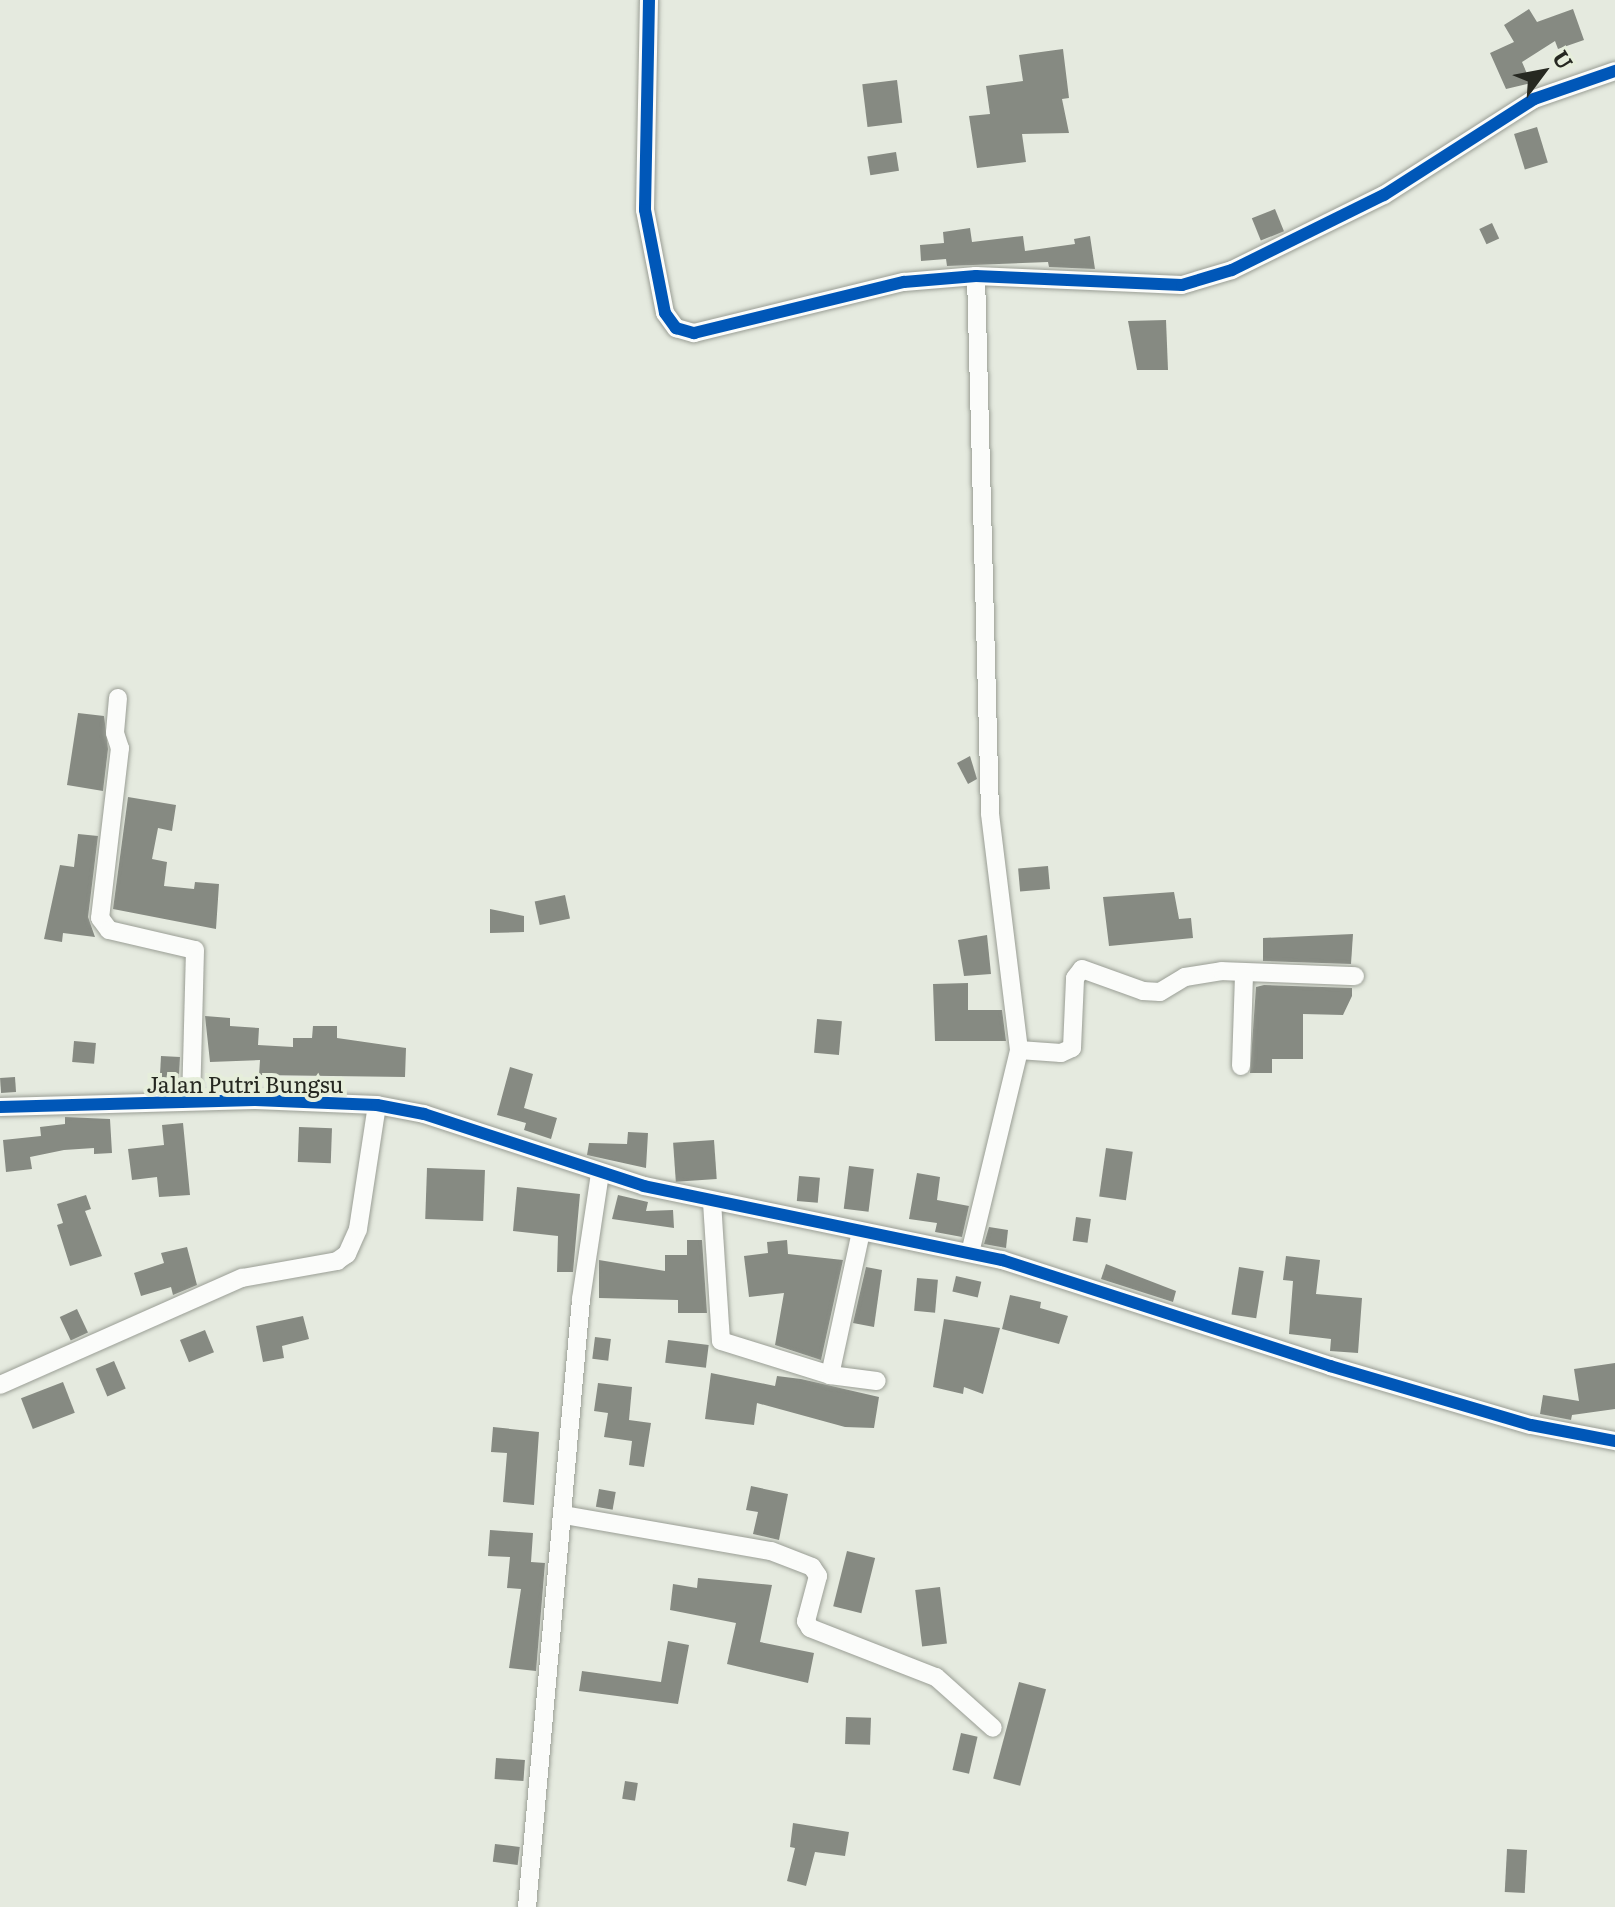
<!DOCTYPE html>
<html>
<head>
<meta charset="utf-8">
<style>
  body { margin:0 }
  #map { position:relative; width:1615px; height:1907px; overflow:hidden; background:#e5eadf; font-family:Literata,serif }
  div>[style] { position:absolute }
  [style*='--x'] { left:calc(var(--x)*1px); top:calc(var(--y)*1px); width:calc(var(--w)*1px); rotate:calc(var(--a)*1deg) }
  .building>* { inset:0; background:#868a82; transform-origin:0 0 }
  .roads { filter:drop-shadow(0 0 2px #9a9e95) drop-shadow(0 0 2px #9a9e95) }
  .street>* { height:18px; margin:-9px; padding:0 9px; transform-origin:9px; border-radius:9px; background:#fbfcfa }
  .cycleway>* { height:12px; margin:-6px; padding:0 6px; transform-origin:6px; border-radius:6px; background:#0057b8 }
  span { translate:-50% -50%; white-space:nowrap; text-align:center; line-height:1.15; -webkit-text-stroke:8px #e6eedb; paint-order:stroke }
  .street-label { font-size:22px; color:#262821 }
  .north { position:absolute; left:1503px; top:32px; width:80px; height:80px; -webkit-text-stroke:6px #e6eedb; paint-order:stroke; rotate:58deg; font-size:22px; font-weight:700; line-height:32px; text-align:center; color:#262821 }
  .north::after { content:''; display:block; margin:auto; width:28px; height:36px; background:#262821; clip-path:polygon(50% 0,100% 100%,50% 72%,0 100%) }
</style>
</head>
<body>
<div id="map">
  <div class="building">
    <i style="clip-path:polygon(1529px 9px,1537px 22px,1573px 9px,1584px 40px,1558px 49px,1555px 41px,1522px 62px,1531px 83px,1506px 89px,1490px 53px,1514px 42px,1504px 25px)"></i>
    <i style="clip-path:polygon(1063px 49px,1069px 98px,1062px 99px,1069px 133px,1022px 134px,1026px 162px,977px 168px,969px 116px,990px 114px,986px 86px,1023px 81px,1019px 55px)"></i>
    <i style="left:897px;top:80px;width:43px;height:35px;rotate:83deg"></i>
    <i style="left:1537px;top:127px;width:37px;height:24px;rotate:73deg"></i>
    <i style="left:896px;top:152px;width:19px;height:29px;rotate:81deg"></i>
    <i style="left:1275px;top:209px;width:24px;height:25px;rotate:68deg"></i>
    <i style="left:1492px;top:223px;width:17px;height:14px;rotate:65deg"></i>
    <i style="clip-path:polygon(970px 228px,972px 242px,1023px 236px,1025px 251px,1075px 244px,1074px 239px,1090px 236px,1095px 269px,1049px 267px,1048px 262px,947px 266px,946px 259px,921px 261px,920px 245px,944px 243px,943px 232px)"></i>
    <i style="clip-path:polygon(1166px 320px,1168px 370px,1137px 370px,1128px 321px)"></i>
    <i style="clip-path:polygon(78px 713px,104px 716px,108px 749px,103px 791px,67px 785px)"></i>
    <i style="clip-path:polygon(970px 756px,977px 779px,968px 784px,957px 763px)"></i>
    <i style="clip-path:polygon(128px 797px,176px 805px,172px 831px,158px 828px,152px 859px,167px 862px,164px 886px,194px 889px,195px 882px,219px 884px,216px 929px,113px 909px)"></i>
    <i style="clip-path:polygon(78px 834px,98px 836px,88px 917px,95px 937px,63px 933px,62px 942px,44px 939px,60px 865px,74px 867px)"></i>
    <i style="left:1048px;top:866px;width:23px;height:30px;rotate:85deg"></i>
    <i style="clip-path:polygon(1174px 892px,1179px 919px,1191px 918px,1193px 938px,1109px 946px,1103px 897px)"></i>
    <i style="left:565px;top:895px;width:24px;height:31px;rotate:78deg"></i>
    <i style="clip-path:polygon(490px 909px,524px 916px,524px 932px,490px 933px)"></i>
    <i style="clip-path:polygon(1353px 934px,1351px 964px,1263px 961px,1263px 938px)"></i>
    <i style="clip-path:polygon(987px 935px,991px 974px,964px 976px,958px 940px)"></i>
    <i style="clip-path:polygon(968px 983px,968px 1010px,1002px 1010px,1006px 1041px,935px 1041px,933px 984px)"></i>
    <i style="clip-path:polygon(1264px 985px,1352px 988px,1352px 996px,1343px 1015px,1303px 1014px,1303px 1059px,1272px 1059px,1272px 1073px,1250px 1073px,1256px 987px)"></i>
    <i style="clip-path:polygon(205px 1016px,230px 1018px,230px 1026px,259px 1028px,258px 1045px,293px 1047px,293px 1038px,312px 1038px,313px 1026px,337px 1026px,337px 1038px,406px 1048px,405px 1077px,259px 1075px,260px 1060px,210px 1062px)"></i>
    <i style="left:817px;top:1019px;width:25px;height:34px;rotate:5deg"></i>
    <i style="left:74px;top:1041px;width:22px;height:21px;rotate:5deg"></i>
    <i style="left:161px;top:1056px;width:19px;height:26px;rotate:3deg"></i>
    <i style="clip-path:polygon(510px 1067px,533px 1074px,524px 1108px,557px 1118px,551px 1139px,524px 1130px,526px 1123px,497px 1115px)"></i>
    <i style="left:15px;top:1077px;width:15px;height:15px;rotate:86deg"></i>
    <i style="clip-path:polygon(65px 1117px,110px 1119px,112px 1153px,94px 1154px,94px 1148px,64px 1150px,30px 1157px,32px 1169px,6px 1172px,3px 1140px,41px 1136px,40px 1127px,65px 1124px)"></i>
    <i style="clip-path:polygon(183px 1123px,190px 1195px,159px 1197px,157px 1177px,132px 1180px,128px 1149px,164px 1145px,162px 1125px)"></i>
    <i style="left:299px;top:1127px;width:33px;height:35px;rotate:2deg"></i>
    <i style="clip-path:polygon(628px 1132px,648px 1133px,646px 1168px,587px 1155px,589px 1143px,627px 1144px)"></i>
    <i style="left:714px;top:1140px;width:39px;height:41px;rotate:86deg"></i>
    <i style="left:1106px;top:1148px;width:27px;height:49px;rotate:8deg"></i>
    <i style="left:849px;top:1166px;width:25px;height:43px;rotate:7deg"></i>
    <i style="left:427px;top:1168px;width:58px;height:51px;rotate:2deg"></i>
    <i style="clip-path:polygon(917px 1173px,940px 1177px,937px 1200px,969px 1206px,962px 1237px,935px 1232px,937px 1223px,909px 1219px)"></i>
    <i style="left:799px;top:1176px;width:21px;height:25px;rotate:5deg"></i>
    <i style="clip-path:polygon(517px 1187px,580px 1194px,573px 1272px,557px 1272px,558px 1236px,513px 1231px)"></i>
    <i style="clip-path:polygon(86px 1195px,91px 1209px,85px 1211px,102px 1256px,70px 1266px,57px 1225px,63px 1223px,57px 1204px)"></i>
    <i style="clip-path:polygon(618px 1195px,648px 1202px,646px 1211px,673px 1210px,674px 1228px,612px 1219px)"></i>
    <i style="left:1076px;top:1217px;width:15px;height:24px;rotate:8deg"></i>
    <i style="clip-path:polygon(989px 1227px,1008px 1230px,1006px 1248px,984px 1244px)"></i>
    <i style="clip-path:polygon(687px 1240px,702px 1240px,707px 1313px,678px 1313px,678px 1300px,599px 1298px,599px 1260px,665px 1271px,665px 1255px,687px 1255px)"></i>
    <i style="clip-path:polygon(787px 1240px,788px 1254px,843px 1260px,821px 1360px,775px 1345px,784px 1293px,749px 1297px,744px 1256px,768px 1253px,767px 1242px)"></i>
    <i style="clip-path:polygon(187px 1247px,197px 1285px,173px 1295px,171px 1287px,141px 1296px,134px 1273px,164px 1263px,161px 1253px)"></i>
    <i style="clip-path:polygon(1286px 1256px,1320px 1260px,1316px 1294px,1362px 1298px,1358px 1353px,1330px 1351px,1331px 1339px,1289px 1334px,1293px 1281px,1283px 1280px)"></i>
    <i style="clip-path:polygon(1106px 1264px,1176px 1291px,1173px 1302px,1101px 1279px)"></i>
    <i style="clip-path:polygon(866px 1267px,882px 1270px,874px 1327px,853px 1323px)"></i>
    <i style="left:1239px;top:1267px;width:25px;height:48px;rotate:9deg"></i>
    <i style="left:956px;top:1276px;width:26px;height:16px;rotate:13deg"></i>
    <i style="left:917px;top:1278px;width:21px;height:33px;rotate:5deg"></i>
    <i style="clip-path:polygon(1010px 1295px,1041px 1302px,1040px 1308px,1068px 1316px,1059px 1344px,1002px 1329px)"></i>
    <i style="left:77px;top:1309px;width:26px;height:19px;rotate:65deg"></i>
    <i style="clip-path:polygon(303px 1316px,309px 1339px,282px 1346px,284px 1358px,263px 1362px,256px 1326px)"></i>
    <i style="clip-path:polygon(944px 1319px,1000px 1328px,983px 1394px,964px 1387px,963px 1394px,933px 1387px)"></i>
    <i style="left:205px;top:1330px;width:24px;height:27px;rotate:68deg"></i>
    <i style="left:595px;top:1337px;width:16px;height:22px;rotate:7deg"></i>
    <i style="left:668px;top:1340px;width:41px;height:23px;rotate:7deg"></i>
    <i style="left:114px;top:1361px;width:30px;height:20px;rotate:67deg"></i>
    <i style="clip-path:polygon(1615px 1363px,1615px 1409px,1572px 1415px,1571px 1420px,1540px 1414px,1543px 1395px,1579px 1401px,1574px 1369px)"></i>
    <i style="clip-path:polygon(711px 1373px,775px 1386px,777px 1376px,801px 1379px,879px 1397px,874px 1428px,845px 1427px,757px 1403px,754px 1425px,705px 1419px)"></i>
    <i style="left:63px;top:1382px;width:33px;height:45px;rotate:69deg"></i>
    <i style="clip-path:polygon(598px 1383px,632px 1387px,629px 1420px,651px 1423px,644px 1467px,629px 1465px,632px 1441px,604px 1437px,608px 1413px,594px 1411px)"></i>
    <i style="clip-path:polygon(493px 1427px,539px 1432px,534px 1505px,503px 1502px,507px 1453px,491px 1452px)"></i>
    <i style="clip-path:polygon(751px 1486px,788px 1494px,779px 1540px,753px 1534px,758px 1512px,746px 1510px)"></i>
    <i style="left:599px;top:1489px;width:17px;height:18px;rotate:10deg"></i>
    <i style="clip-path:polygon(490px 1530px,533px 1533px,531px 1562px,545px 1563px,536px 1671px,509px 1668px,521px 1589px,507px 1588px,510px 1557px,488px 1556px)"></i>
    <i style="left:847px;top:1551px;width:29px;height:57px;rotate:14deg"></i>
    <i style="clip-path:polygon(698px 1578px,772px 1585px,760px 1642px,814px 1653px,808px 1683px,727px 1664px,736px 1623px,670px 1610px,673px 1584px,697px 1588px)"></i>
    <i style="left:940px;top:1587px;width:57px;height:25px;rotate:83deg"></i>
    <i style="clip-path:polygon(668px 1641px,689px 1645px,678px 1704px,579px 1691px,582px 1671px,661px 1682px)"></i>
    <i style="left:1019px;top:1682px;width:28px;height:100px;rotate:15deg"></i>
    <i style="left:846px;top:1717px;width:25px;height:27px;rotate:2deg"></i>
    <i style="left:961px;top:1733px;width:17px;height:38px;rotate:13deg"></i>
    <i style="left:496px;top:1758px;width:29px;height:21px;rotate:4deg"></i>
    <i style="left:625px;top:1781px;width:13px;height:18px;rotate:9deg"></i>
    <i style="clip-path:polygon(793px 1823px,849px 1832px,845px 1856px,815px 1852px,806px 1886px,787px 1881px,795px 1848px,790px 1847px)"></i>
    <i style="left:495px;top:1844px;width:25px;height:18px;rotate:7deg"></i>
    <i style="left:1507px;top:1849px;width:20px;height:43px;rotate:3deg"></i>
  </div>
  <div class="roads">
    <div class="street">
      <i style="--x:649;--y:0;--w:210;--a:91.1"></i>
      <i style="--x:645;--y:210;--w:105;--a:79"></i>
      <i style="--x:665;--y:313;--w:19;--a:54"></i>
      <i style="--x:676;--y:328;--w:19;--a:16"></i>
      <i style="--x:694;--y:333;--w:216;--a:-13.7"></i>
      <i style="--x:904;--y:282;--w:72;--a:-4.8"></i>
      <i style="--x:976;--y:276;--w:206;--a:2.5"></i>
      <i style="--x:1182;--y:285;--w:52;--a:-16.7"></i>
      <i style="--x:1232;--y:270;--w:169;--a:-26.3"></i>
      <i style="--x:1384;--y:195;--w:178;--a:-32.6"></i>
      <i style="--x:1534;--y:99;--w:86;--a:-19.1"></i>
      <i style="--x:118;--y:698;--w:35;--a:95"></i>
      <i style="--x:115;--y:733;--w:16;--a:72"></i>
      <i style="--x:120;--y:748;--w:171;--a:96.7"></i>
      <i style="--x:100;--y:918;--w:15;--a:53"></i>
      <i style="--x:109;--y:930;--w:88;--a:13.1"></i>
      <i style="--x:195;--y:950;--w:151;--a:91.5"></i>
      <i style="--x:1019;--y:1050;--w:42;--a:4.1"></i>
      <i style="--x:1061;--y:1053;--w:12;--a:-24"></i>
      <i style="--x:1072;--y:1048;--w:70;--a:-87.5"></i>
      <i style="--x:1075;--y:978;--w:11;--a:-52"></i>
      <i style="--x:1082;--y:969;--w:65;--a:19.8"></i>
      <i style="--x:1143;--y:991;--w:17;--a:3"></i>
      <i style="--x:1160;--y:992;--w:29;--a:-31"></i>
      <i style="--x:1185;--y:977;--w:37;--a:-9"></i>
      <i style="--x:1222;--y:971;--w:133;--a:2.2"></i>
      <i style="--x:1241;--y:1066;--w:92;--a:-88.1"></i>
      <i style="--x:0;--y:1107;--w:255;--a:-1.6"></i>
      <i style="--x:255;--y:1100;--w:122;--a:2.3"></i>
      <i style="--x:377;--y:1105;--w:48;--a:10.8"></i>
      <i style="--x:424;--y:1114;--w:231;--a:18.1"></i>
      <i style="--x:644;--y:1186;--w:366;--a:11.7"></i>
      <i style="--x:1002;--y:1260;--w:345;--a:17.9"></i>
      <i style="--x:1330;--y:1366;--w:209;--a:16.4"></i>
      <i style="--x:1531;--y:1425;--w:86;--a:10.8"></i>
      <i style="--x:712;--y:1202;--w:139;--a:86.3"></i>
      <i style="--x:721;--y:1341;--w:114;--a:17.3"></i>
      <i style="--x:830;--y:1375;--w:47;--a:7.3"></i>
      <i style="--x:970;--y:1253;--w:209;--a:-76.4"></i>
      <i style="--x:1019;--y:1050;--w:239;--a:-97"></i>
      <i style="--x:990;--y:813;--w:537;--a:-91.49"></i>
      <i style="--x:830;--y:1375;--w:146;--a:-77.8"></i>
      <i style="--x:0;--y:1385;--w:265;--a:-23.9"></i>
      <i style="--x:242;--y:1278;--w:97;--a:-10.1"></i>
      <i style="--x:337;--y:1261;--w:12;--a:-35"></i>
      <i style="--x:347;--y:1254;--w:27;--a:-66"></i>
      <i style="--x:358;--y:1229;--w:125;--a:-81.3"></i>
      <i style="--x:564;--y:1515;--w:210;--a:9.9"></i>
      <i style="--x:771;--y:1551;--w:44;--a:21.3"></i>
      <i style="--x:812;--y:1567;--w:11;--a:56"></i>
      <i style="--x:818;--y:1576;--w:47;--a:104.9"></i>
      <i style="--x:806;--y:1621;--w:8;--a:60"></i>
      <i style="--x:810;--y:1628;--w:135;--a:21.3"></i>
      <i style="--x:936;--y:1677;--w:76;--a:41.8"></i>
      <i style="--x:527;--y:1907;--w:610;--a:-84.92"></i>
      <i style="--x:581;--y:1299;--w:126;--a:-81.4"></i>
    </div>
  </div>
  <div class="cycleway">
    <i style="--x:649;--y:0;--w:210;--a:91.1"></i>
    <i style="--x:645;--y:210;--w:105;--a:79"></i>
    <i style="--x:665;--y:313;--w:19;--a:54"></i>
    <i style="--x:676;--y:328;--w:19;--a:16"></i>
    <i style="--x:694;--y:333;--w:216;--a:-13.7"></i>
    <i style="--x:904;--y:282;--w:72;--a:-4.8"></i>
    <i style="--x:976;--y:276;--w:206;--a:2.5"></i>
    <i style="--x:1182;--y:285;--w:52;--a:-16.7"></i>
    <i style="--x:1232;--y:270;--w:169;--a:-26.3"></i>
    <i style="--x:1384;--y:195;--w:178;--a:-32.6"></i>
    <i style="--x:1534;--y:99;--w:86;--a:-19.1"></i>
    <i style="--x:0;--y:1107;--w:255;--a:-1.6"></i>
    <i style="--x:255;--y:1100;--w:122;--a:2.3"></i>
    <i style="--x:377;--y:1105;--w:48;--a:10.8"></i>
    <i style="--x:424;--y:1114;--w:231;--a:18.1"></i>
    <i style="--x:644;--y:1186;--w:366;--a:11.7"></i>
    <i style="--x:1002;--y:1260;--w:345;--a:17.9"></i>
    <i style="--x:1330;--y:1366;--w:209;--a:16.4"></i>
    <i style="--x:1531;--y:1425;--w:86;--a:10.8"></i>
  </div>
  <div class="street-label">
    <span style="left:245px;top:1084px">Jalan Putri Bungsu</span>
  </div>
  <div class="north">U</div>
</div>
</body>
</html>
